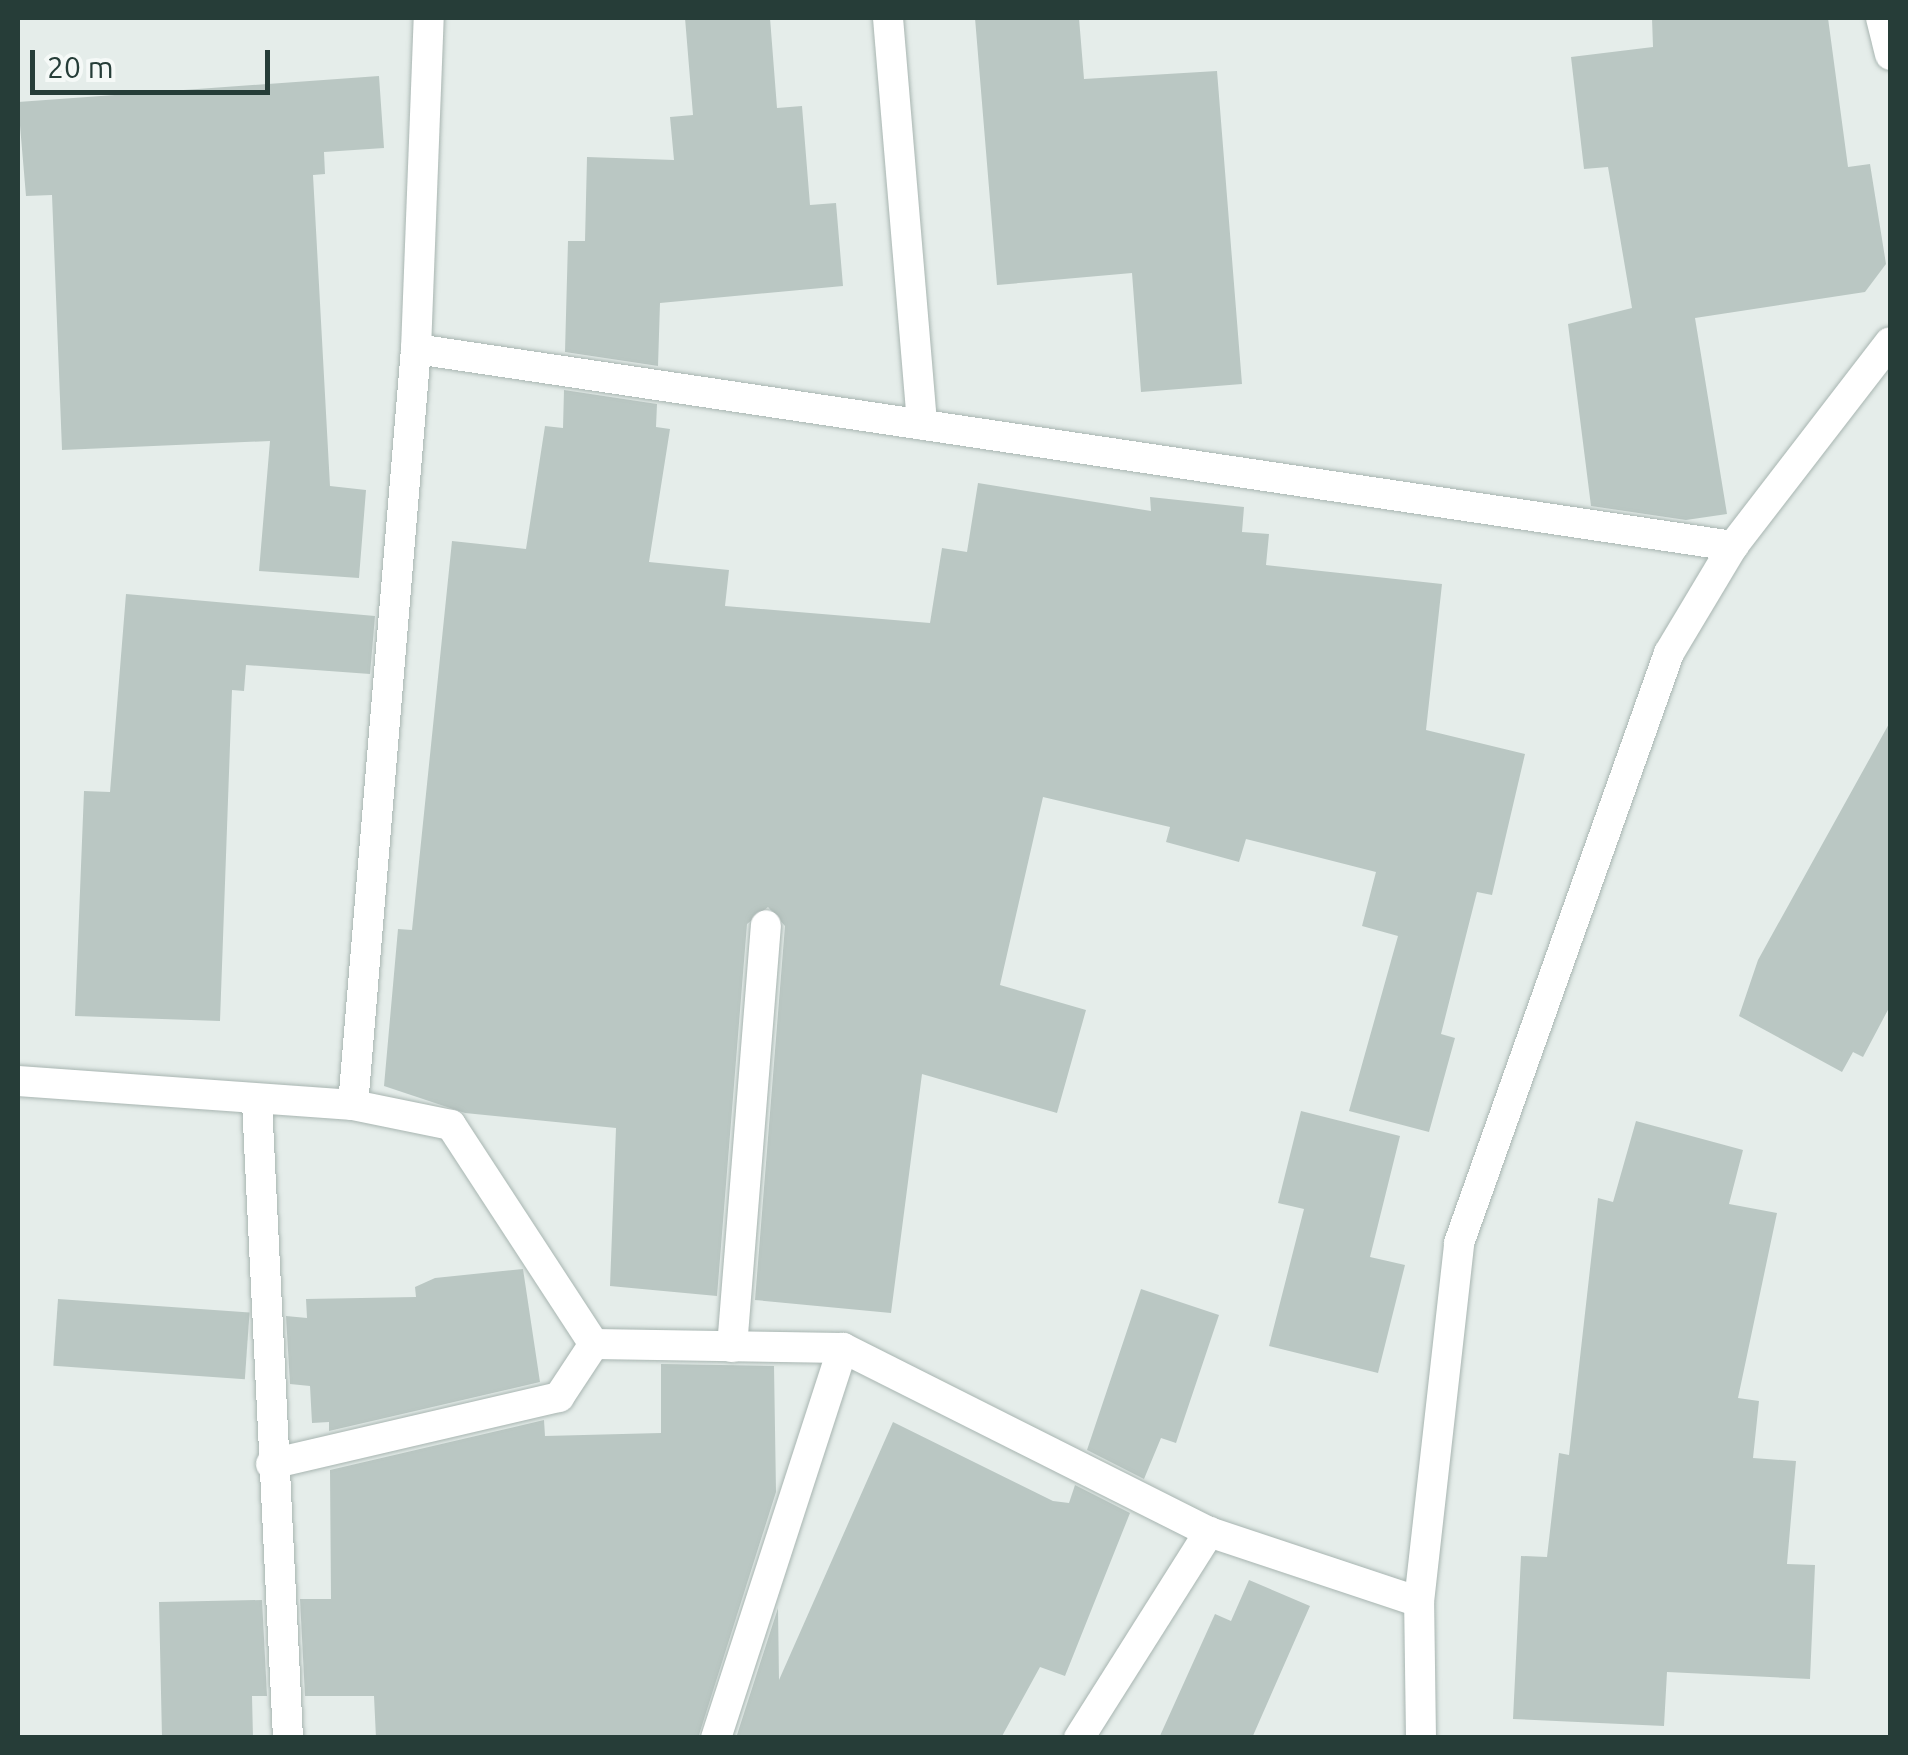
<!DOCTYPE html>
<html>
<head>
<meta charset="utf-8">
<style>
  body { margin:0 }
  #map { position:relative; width:1908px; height:1755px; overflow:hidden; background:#e5edea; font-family:Ubuntu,sans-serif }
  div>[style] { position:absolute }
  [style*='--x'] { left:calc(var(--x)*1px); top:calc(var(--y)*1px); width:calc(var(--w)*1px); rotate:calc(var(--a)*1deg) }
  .building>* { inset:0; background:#bac7c3; transform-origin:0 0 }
  .roads { filter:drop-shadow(0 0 2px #a8b5b1) drop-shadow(0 0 2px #a8b5b1) }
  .street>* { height:30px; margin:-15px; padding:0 15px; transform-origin:15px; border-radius:15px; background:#fff }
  span { translate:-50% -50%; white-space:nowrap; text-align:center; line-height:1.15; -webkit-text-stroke:8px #f5f9f7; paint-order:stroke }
  .frame { position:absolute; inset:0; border:20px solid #263d38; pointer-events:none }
  .scale { position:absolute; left:30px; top:50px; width:240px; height:45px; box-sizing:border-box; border:5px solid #263d38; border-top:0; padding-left:12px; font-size:30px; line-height:35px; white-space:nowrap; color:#263d38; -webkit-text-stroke:8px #f5f9f7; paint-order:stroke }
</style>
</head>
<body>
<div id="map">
  <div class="building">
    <i style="clip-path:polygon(685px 18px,770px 18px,777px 108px,802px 106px,810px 205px,836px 203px,843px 286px,660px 303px,658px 366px,565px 352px,568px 241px,585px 241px,587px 157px,674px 160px,670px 117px,693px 115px)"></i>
    <i style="clip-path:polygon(975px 18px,1079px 18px,1084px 79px,1217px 71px,1242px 384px,1141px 392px,1132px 273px,997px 285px)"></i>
    <i style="clip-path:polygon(1652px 18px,1828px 18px,1848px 167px,1870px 164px,1886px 264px,1865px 292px,1695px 318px,1727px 514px,1686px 520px,1591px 506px,1568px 324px,1632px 308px,1608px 167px,1584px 169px,1571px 57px,1653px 47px)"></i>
    <i style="clip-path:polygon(379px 76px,384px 148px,324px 152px,325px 174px,313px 175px,330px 486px,366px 490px,359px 578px,259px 571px,270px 441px,62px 450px,52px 195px,26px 196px,18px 102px)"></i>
    <i style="clip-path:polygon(564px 390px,657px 404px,656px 427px,670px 429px,649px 562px,729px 570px,725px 606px,930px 623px,942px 548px,967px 552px,978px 483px,1151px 511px,1150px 497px,1244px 507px,1242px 532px,1269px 534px,1266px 565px,1442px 584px,1426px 730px,1525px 754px,1492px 895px,1477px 892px,1441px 1034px,1455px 1038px,1429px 1132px,1349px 1111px,1398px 936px,1362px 926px,1376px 872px,1246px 839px,1239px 862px,1166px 842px,1170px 827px,1043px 797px,1000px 985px,1086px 1010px,1057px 1113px,922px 1074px,891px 1313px,755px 1300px,785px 926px,768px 907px,747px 924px,717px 1296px,610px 1286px,616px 1128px,465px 1113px,384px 1086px,398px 929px,412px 930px,452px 541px,526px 549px,545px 426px,563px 428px)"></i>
    <i style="clip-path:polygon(126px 594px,375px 616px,370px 674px,246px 665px,244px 691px,232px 690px,220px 1021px,75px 1016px,84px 791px,110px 792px)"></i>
    <i style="clip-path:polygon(1890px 722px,1890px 1006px,1863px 1057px,1853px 1052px,1842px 1072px,1739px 1016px,1758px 960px)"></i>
    <i style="clip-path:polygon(1301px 1111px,1400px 1136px,1370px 1257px,1405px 1265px,1378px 1373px,1269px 1346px,1304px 1209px,1278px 1203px)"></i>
    <i style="clip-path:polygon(1636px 1121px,1743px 1150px,1729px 1204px,1777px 1213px,1738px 1398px,1759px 1401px,1753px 1458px,1796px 1461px,1787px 1564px,1815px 1565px,1810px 1679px,1667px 1672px,1664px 1726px,1513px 1719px,1521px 1556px,1547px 1557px,1559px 1453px,1569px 1455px,1598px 1198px,1613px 1202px)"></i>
    <i style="clip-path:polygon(523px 1269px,540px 1382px,329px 1431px,329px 1422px,312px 1423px,310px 1386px,290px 1384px,286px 1316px,307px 1318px,306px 1299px,416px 1297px,415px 1287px,435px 1278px)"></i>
    <i style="clip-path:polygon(1141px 1289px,1219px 1315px,1176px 1443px,1161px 1438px,1144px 1479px,1087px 1450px)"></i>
    <i style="left:58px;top:1299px;width:192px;height:67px;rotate:4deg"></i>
    <i style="clip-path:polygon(661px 1364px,774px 1366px,776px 1492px,698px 1738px,376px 1738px,374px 1696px,305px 1696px,300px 1599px,331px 1599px,330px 1470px,544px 1420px,545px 1436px,661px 1433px)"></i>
    <i style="clip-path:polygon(893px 1422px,1053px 1501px,1069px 1503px,1075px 1485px,1130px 1513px,1065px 1676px,1040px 1667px,1001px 1738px,736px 1738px,778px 1608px,779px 1680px)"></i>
    <i style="clip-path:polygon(1249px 1580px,1310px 1606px,1252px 1738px,1159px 1738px,1215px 1614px,1231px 1621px)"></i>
    <i style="clip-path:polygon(262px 1600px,267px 1696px,252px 1696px,253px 1738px,162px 1738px,159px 1602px)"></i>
  </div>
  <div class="roads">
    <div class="street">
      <i style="--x:888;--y:18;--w:408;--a:85.2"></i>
      <i style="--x:1881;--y:18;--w:38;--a:76"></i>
      <i style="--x:416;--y:349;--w:1332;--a:8.51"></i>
      <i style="--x:18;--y:1081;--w:336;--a:4.1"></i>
      <i style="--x:353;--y:1105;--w:100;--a:11.5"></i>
      <i style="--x:451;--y:1125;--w:262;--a:56.9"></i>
      <i style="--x:594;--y:1344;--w:249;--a:0.9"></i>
      <i style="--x:843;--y:1348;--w:410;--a:26.7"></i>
      <i style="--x:1209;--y:1532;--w:221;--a:18.4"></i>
      <i style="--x:257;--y:1102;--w:637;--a:87.21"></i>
      <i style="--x:353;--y:1105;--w:759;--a:-85.24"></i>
      <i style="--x:416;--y:349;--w:331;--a:-87.8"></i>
      <i style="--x:732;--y:1347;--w:423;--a:-85.4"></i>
      <i style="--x:271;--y:1464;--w:296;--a:-13.1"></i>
      <i style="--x:559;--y:1397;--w:64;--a:-56.6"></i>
      <i style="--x:716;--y:1738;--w:410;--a:-72"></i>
      <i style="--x:1079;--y:1738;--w:244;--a:-57.7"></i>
      <i style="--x:1421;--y:1738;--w:136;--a:-90.8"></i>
      <i style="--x:1419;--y:1602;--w:361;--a:-83.6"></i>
      <i style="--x:1459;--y:1243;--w:626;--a:-70.41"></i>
      <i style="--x:1669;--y:653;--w:125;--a:-59.1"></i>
      <i style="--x:1733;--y:546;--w:257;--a:-52.4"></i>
    </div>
  </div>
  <div class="frame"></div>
  <div class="scale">20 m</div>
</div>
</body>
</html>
